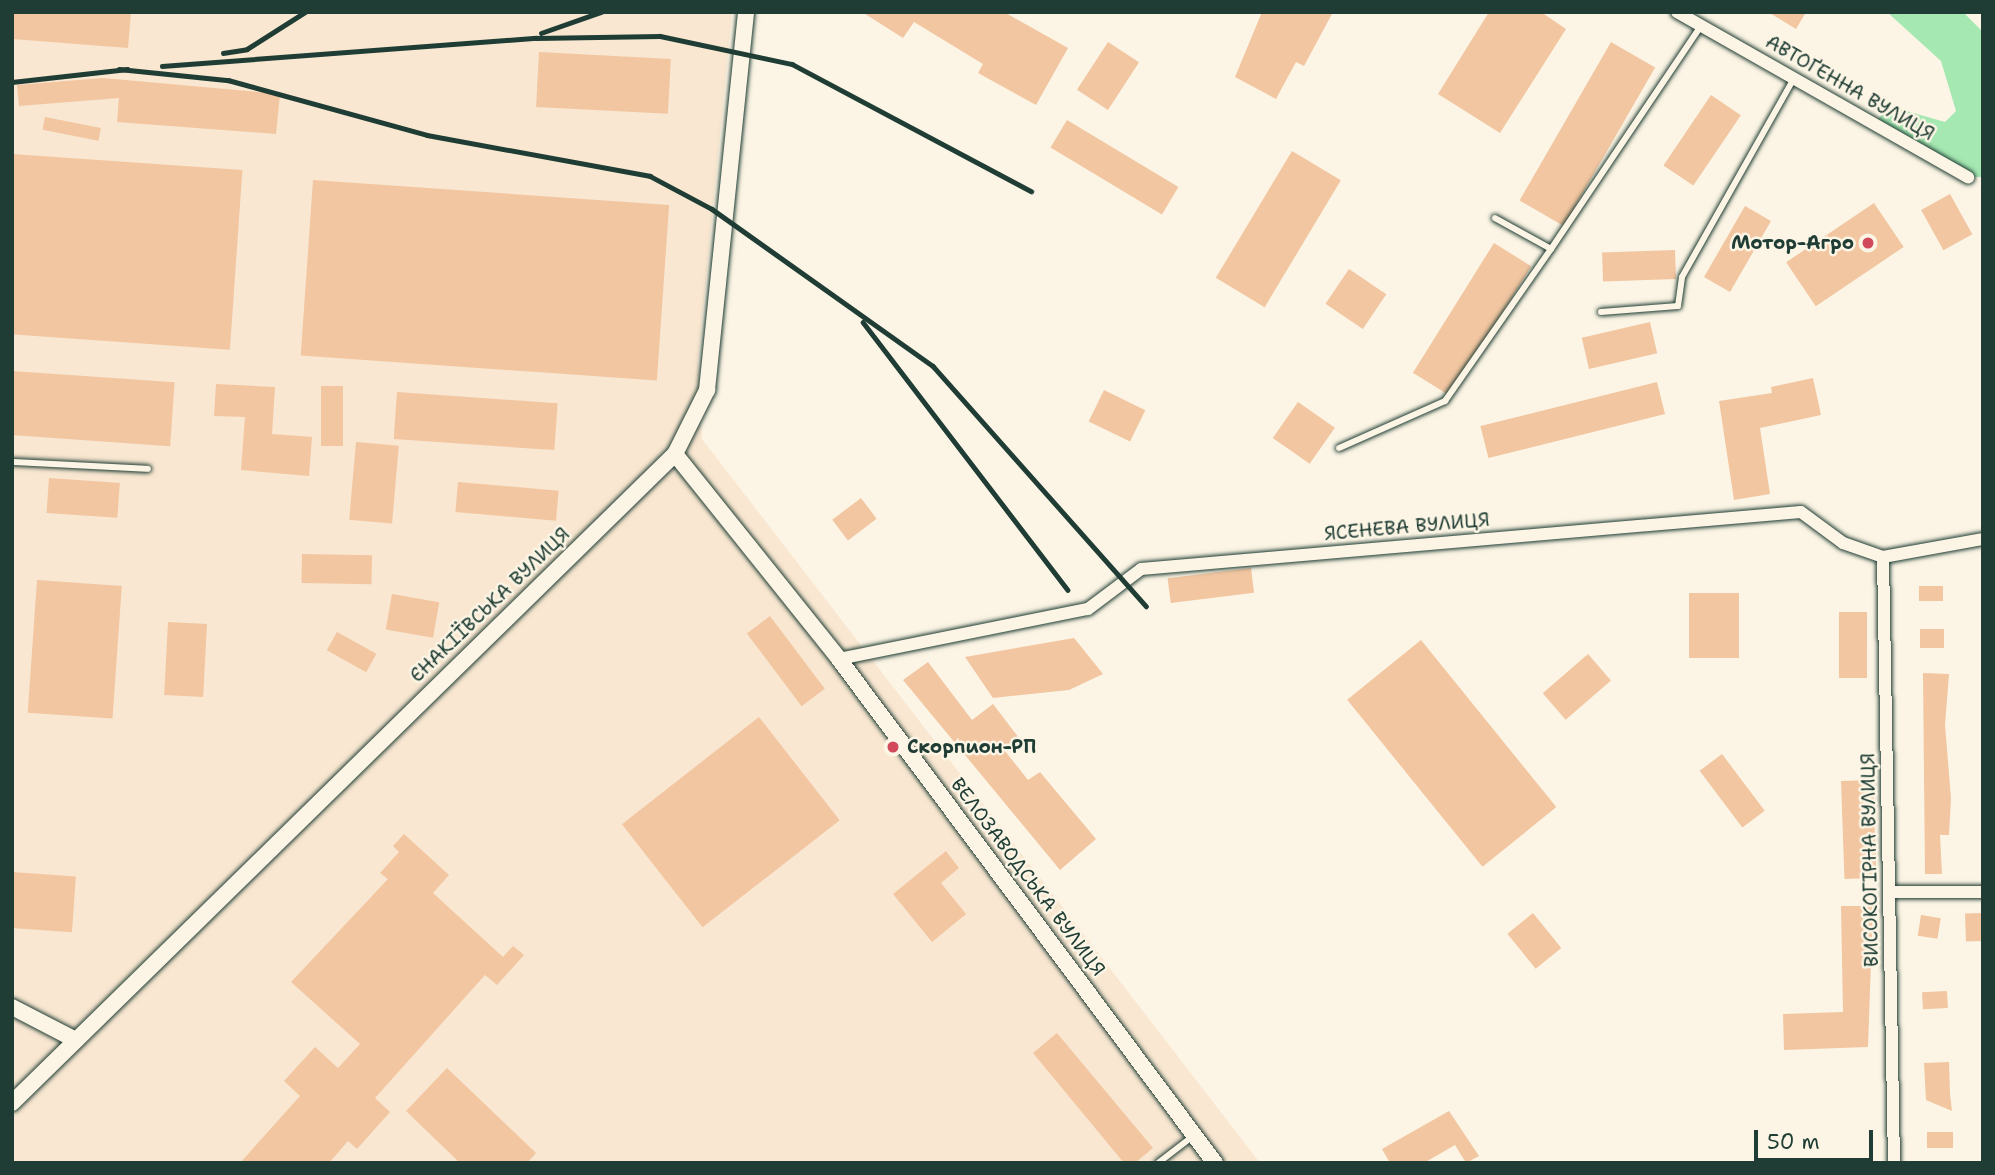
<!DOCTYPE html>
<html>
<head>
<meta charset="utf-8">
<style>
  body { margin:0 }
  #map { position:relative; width:1995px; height:1175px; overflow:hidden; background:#fcf5e5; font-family:"Shantell Sans",sans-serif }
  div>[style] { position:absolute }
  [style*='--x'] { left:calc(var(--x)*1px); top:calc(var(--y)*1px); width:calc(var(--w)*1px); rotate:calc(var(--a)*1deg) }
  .built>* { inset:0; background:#f9e7d1 }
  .green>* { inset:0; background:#a5e8b2 }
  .building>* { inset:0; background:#f2c6a1; transform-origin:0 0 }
  .roads { filter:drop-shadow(0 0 2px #1f3d34) drop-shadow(0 0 2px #1f3d34) }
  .service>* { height:6px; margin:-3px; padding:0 3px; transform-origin:3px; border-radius:3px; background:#fcf5e5 }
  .minor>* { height:12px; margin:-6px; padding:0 6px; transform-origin:6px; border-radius:6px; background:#fcf5e5 }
  .tertiary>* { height:16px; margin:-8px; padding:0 8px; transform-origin:8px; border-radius:8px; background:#fcf5e5 }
  .rail>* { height:4.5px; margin:-2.25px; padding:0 2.25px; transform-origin:2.25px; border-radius:2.25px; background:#1f3d34 }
  .dots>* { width:19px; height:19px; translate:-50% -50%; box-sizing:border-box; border:4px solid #fcf5e5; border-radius:50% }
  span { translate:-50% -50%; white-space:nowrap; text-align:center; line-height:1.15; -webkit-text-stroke:5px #fcf5e5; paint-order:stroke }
  .street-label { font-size:19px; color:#1f3d34 }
  .poi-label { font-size:19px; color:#1f3d34; font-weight:700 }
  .right { translate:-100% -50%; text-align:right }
  .left { translate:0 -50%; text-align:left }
  .frame { position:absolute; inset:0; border:14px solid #1f3d34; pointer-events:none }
  .scale { position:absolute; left:1754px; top:1130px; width:119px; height:32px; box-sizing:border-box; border:4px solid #1f3d34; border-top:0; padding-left:9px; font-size:21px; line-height:24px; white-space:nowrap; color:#1f3d34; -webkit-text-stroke:5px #fcf5e5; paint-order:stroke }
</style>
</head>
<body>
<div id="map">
  <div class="built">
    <i style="clip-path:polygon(12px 12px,732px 12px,698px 361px,702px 439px,1260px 1163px,12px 1163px)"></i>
  </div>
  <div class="green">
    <i style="clip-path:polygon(1887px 12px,1963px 12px,1983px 32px,1983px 177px,1968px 177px,1878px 119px,1889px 106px,1945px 122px,1956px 111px,1941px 61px)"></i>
  </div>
  <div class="building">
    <i style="clip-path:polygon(12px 12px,131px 12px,128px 48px,12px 39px)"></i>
    <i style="clip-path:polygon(862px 12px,1004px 12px,1068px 48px,1036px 105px,978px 73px,983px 64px,914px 22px,903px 38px)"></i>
    <i style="clip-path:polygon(1262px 12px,1333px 12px,1304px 66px,1296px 62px,1276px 99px,1235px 77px)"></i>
    <i style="clip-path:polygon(1489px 12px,1541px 12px,1566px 29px,1500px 133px,1438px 94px)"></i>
    <i style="clip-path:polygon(1768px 12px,1806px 12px,1796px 29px)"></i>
    <i style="left:1108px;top:42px;width:37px;height:57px;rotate:33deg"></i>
    <i style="left:1611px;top:42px;width:51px;height:183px;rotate:30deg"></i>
    <i style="left:539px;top:52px;width:132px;height:55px;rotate:3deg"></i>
    <i style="clip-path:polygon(103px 78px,280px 94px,276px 134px,117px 122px,119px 98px,19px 106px,17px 85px)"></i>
    <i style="left:1711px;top:95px;width:36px;height:85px;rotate:34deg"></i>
    <i style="left:45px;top:117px;width:57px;height:13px;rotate:11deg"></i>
    <i style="left:1067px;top:120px;width:130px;height:32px;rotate:31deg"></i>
    <i style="left:1292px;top:151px;width:57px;height:148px;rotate:31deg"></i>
    <i style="left:12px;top:154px;width:231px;height:180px;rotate:4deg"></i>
    <i style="left:313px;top:180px;width:357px;height:176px;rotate:4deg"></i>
    <i style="left:1950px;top:194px;width:46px;height:33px;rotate:61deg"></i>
    <i style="left:1874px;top:203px;width:53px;height:106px;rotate:56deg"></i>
    <i style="left:1745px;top:206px;width:30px;height:82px;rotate:30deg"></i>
    <i style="left:1494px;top:243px;width:44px;height:153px;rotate:32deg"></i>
    <i style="left:1675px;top:250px;width:29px;height:73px;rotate:88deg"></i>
    <i style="left:1349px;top:269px;width:45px;height:42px;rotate:34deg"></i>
    <i style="left:1650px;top:322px;width:32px;height:70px;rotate:77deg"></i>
    <i style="left:12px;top:371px;width:163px;height:64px;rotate:4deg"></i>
    <i style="clip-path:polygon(1813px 378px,1821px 415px,1760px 428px,1770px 494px,1734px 500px,1719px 401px,1772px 393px,1771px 387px)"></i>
    <i style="left:1657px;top:382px;width:33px;height:182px;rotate:76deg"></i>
    <i style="clip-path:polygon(216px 384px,275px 387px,272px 434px,312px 437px,309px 476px,241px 470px,245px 417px,214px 416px)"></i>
    <i style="left:321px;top:386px;width:22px;height:60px"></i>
    <i style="left:1104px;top:390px;width:46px;height:35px;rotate:26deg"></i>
    <i style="left:397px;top:392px;width:161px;height:47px;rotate:4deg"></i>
    <i style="left:1298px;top:402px;width:45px;height:44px;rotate:35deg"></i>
    <i style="left:356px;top:442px;width:43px;height:78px;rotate:5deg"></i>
    <i style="left:49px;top:478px;width:71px;height:35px;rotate:4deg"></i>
    <i style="left:458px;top:482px;width:101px;height:30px;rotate:5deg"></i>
    <i style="left:861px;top:498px;width:26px;height:36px;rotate:53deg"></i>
    <i style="left:302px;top:554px;width:70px;height:29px;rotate:1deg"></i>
    <i style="left:1251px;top:568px;width:25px;height:84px;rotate:83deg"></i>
    <i style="left:37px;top:580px;width:85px;height:133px;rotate:4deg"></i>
    <i style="left:1919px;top:586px;width:24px;height:15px"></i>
    <i style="left:1689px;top:593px;width:50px;height:65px"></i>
    <i style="left:392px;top:594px;width:48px;height:36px;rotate:10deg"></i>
    <i style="left:1839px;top:612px;width:28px;height:66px"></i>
    <i style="left:770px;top:616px;width:91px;height:29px;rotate:53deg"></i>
    <i style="left:168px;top:622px;width:39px;height:73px;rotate:3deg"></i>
    <i style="left:1920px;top:629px;width:24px;height:19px"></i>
    <i style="left:337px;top:632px;width:45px;height:21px;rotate:29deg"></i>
    <i style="clip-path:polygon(1074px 638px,1103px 674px,1069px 690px,993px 698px,965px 657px)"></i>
    <i style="left:1421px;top:640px;width:215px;height:95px;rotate:51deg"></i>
    <i style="left:1588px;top:654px;width:35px;height:60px;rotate:49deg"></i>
    <i style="clip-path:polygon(928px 662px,972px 720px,993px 704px,1019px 738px,1005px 751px,1028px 780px,1040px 772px,1096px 839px,1060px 870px,903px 680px)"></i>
    <i style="clip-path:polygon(1923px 673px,1949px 674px,1945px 725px,1951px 798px,1949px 835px,1940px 835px,1942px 874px,1925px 874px)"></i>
    <i style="left:759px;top:717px;width:131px;height:174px;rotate:52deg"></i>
    <i style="left:1722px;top:754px;width:71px;height:28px;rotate:53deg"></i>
    <i style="left:1873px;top:780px;width:98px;height:32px;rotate:88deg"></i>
    <i style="clip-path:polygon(404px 834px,449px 875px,433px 893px,503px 957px,513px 946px,524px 955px,497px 985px,485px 975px,375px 1098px,390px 1112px,357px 1149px,348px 1141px,329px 1163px,240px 1163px,300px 1096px,284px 1081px,315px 1047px,338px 1068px,360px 1044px,291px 982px,388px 879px,380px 873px,399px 852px,393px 846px)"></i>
    <i style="clip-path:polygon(946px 851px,959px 868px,941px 883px,966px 914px,932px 942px,893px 894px)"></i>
    <i style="left:12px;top:872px;width:64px;height:56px;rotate:4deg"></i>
    <i style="clip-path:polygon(1841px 906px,1873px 906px,1868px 1047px,1784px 1050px,1783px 1014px,1843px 1012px)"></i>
    <i style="left:1533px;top:913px;width:45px;height:33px;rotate:51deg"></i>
    <i style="left:1981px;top:913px;width:28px;height:16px;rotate:88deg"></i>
    <i style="left:1921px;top:915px;width:20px;height:21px;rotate:9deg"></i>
    <i style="left:1947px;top:991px;width:17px;height:25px;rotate:87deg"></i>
    <i style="clip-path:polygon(1057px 1033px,1153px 1148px,1135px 1163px,1124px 1163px,1033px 1053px)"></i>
    <i style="clip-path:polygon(1949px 1062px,1950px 1094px,1952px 1111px,1926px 1100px,1924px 1063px)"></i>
    <i style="clip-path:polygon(447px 1068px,536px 1153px,527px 1163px,460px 1163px,406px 1111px)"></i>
    <i style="clip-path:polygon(1449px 1111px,1479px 1156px,1466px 1163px,1455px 1145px,1424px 1163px,1390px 1163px,1382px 1149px)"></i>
    <i style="left:1953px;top:1132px;width:16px;height:26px;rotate:90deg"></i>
  </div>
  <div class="roads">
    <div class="service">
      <i style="--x:1495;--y:218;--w:64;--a:29"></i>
      <i style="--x:1551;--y:249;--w:269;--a:-56.1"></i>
      <i style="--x:1601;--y:312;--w:77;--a:-4.5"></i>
      <i style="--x:1678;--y:306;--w:29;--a:-82"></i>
      <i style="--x:1682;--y:277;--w:228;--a:-60.6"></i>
      <i style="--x:1339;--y:448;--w:116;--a:-23.9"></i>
      <i style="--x:1445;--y:401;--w:185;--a:-55.1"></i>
      <i style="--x:12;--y:462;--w:136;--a:2.9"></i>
      <i style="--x:1158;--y:1163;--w:44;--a:-37.6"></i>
    </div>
    <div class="minor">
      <i style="--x:1677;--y:12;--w:335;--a:29.6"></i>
      <i style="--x:1883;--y:557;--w:606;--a:88.96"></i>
      <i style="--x:839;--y:659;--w:254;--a:-11.4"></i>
      <i style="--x:1088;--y:609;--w:66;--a:-37"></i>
      <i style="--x:1141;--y:569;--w:662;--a:-4.94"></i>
      <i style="--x:1801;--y:512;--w:52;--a:36.4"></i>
      <i style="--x:1843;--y:543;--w:42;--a:19.3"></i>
      <i style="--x:1883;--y:557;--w:102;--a:-10.2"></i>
      <i style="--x:1890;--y:892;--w:93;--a:0"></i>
    </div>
    <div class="tertiary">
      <i style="--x:675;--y:454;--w:263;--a:51.3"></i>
      <i style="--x:839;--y:659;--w:629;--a:53.28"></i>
      <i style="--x:12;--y:1007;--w:72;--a:27.3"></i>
      <i style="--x:12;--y:1103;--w:928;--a:-44.39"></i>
      <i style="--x:675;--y:454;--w:72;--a:-63.4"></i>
      <i style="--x:707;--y:390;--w:380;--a:-84.1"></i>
    </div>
  </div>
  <div class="rail">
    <i style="--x:541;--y:33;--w:64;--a:-19.3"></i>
    <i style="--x:223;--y:53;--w:24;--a:-9"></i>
    <i style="--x:247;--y:49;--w:69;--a:-32.5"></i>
    <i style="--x:162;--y:66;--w:375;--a:-4.3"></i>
    <i style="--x:536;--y:38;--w:124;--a:-0.9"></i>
    <i style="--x:660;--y:36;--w:135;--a:12"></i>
    <i style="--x:792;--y:64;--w:271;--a:28"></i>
    <i style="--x:119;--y:69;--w:110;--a:5.8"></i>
    <i style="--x:228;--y:80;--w:206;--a:15.4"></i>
    <i style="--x:427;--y:135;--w:227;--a:10.4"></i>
    <i style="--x:650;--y:176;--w:70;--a:28"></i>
    <i style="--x:712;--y:209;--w:271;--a:35.4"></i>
    <i style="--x:933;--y:366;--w:321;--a:48.4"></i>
    <i style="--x:12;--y:82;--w:116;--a:-6.4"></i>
    <i style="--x:863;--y:322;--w:337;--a:52.6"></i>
  </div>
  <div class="dots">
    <i style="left:1868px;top:243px;background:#d1495b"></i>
    <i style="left:893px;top:747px;background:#d1495b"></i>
  </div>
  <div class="street-label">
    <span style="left:1850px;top:88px;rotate:30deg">АВТОҐЕННА ВУЛИЦЯ</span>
    <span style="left:1407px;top:527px;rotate:-5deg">ЯСЕНЕВА ВУЛИЦЯ</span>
    <span style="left:490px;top:605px;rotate:-44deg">ЄНАКІЇВСЬКА ВУЛИЦЯ</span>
    <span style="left:1870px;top:860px;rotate:-91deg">ВИСОКОГІРНА ВУЛИЦЯ</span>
    <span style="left:1028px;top:877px;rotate:53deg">ВЕЛОЗАВОДСЬКА ВУЛИЦЯ</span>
  </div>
  <div class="poi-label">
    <span class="right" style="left:1854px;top:243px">Мотор-Агро</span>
    <span class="left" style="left:907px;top:747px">Скорпион-РП</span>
  </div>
  <div class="frame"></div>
  <div class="scale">50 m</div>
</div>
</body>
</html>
